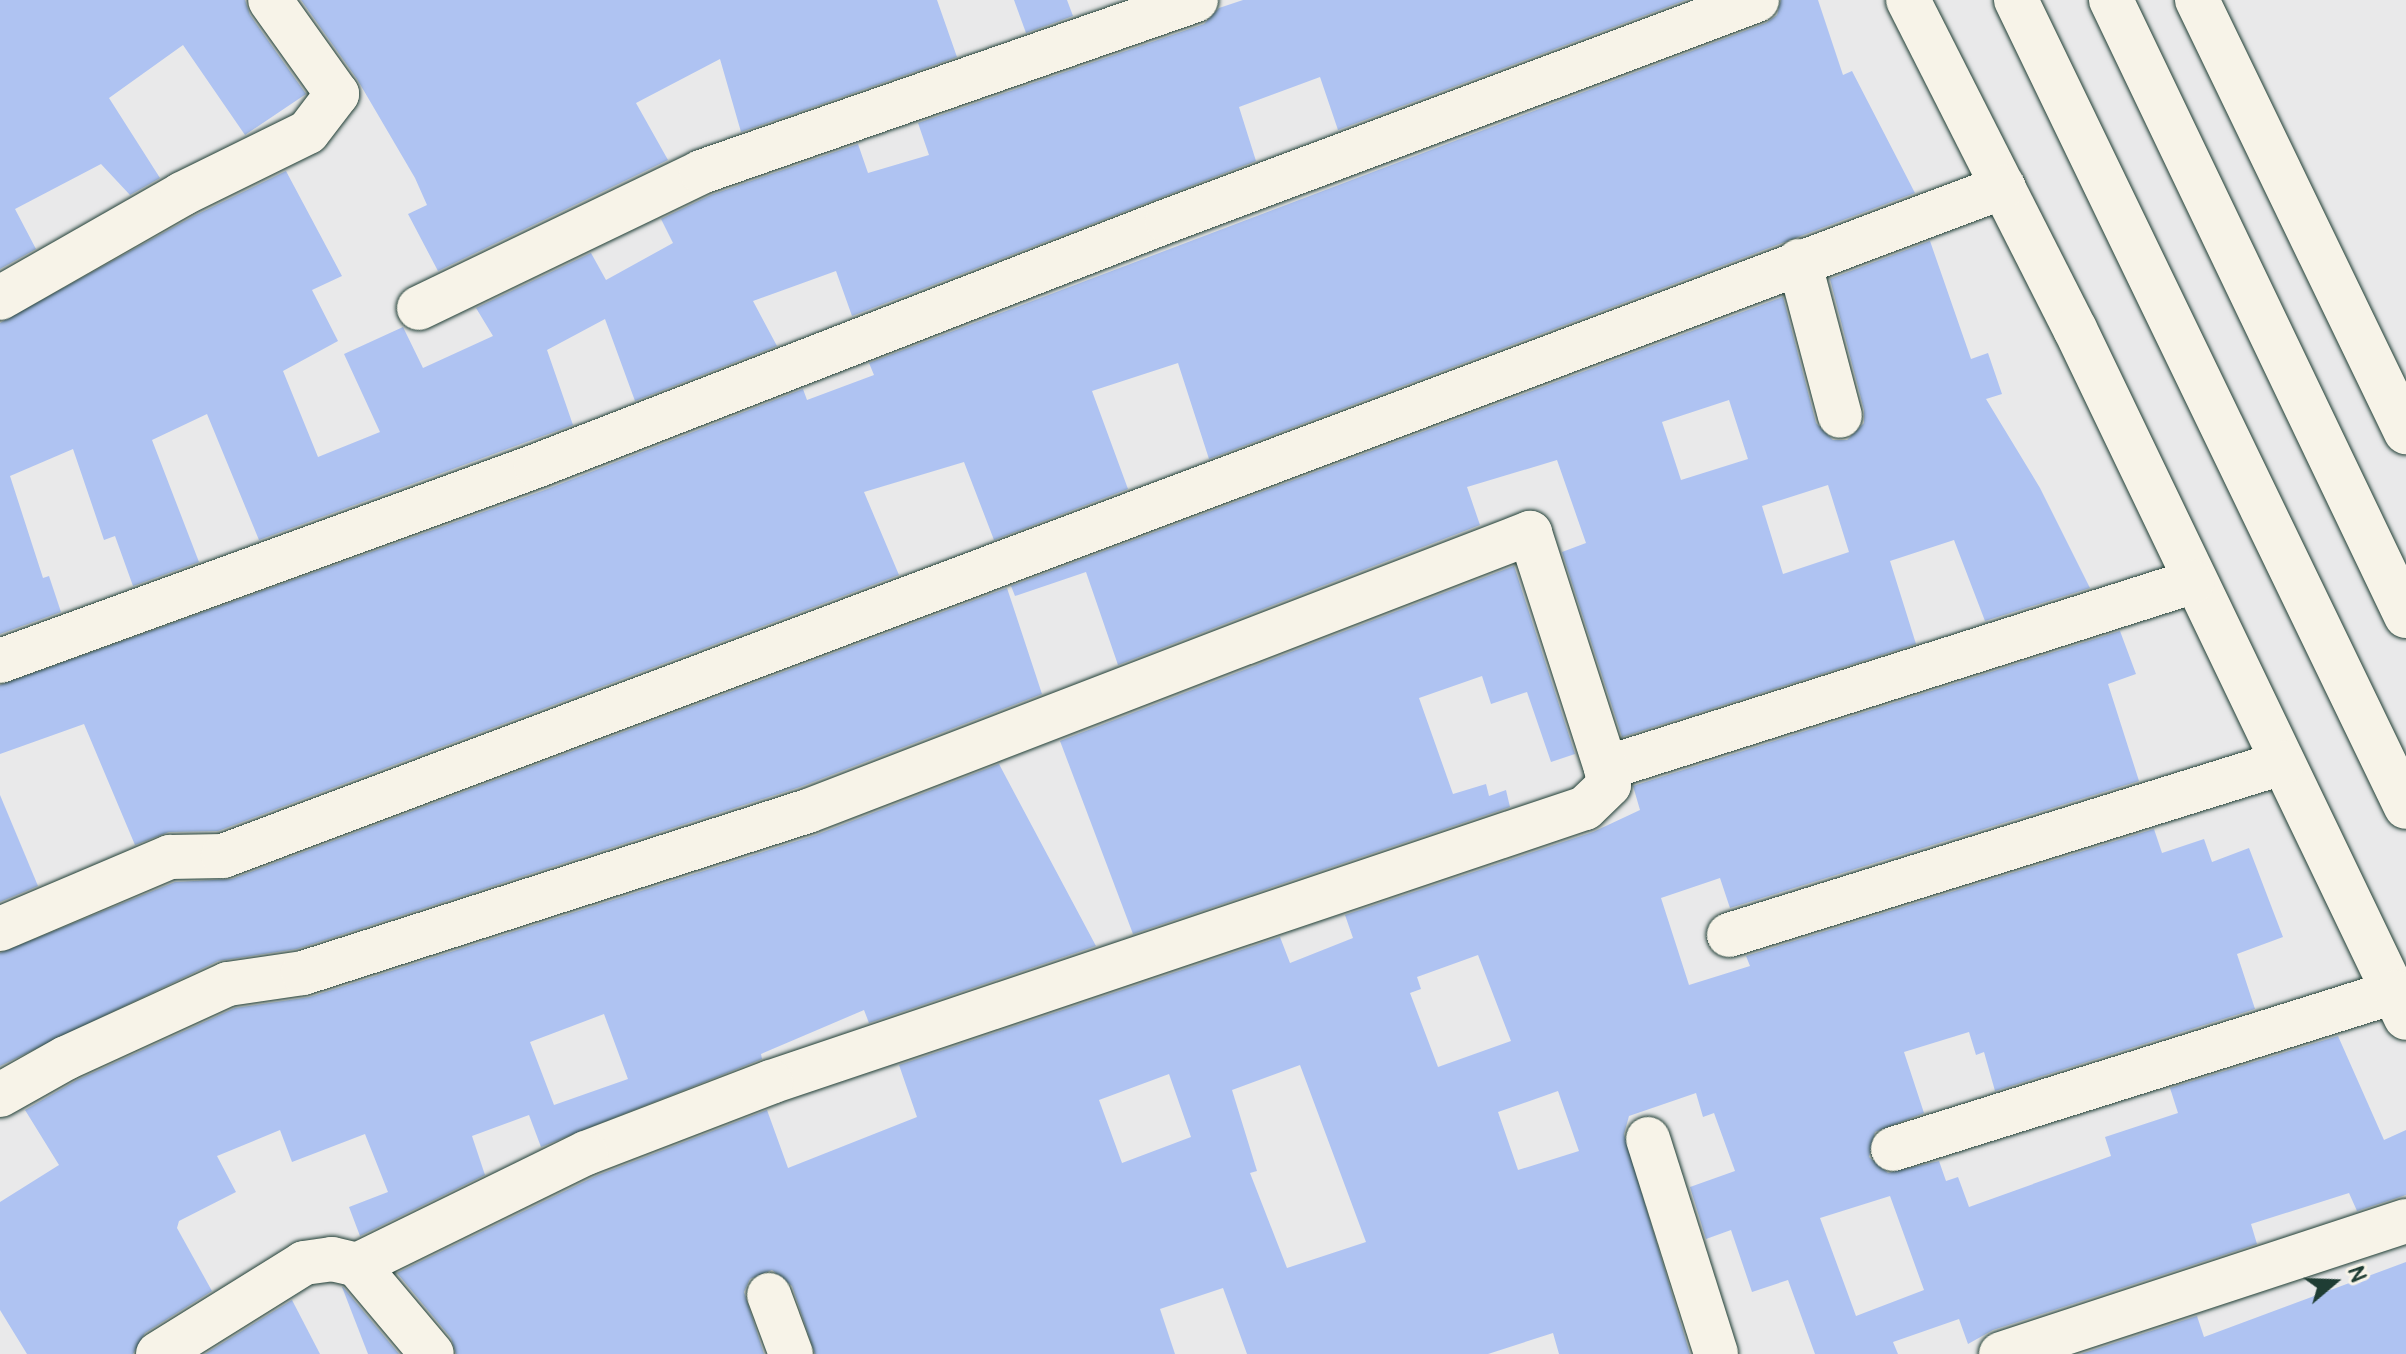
<!DOCTYPE html>
<html>
<head>
<meta charset="utf-8">
<style>
  body { margin:0 }
  #map { position:relative; width:2406px; height:1354px; overflow:hidden; background:#e9e9ea; font-family:Pangolin,sans-serif }
  div>[style] { position:absolute }
  [style*='--x'] { left:calc(var(--x)*1px); top:calc(var(--y)*1px); width:calc(var(--w)*1px); rotate:calc(var(--a)*1deg) }
  .building>* { inset:0; background:#afc3f2 }
  .roads { filter:drop-shadow(0 0 2px #1f3d34) drop-shadow(0 0 2px #1f3d34) }
  .minor>* { height:44px; margin:-22px; padding:0 22px; transform-origin:22px; border-radius:22px; background:#f7f3e8 }
  .major>* { height:44px; margin:-22px; padding:0 22px; transform-origin:22px; border-radius:22px; background:#f7f3e8 }
  span { translate:-50% -50%; white-space:nowrap; text-align:center; line-height:1.15; -webkit-text-stroke:7px #f7f3e8; paint-order:stroke }
  .north { position:absolute; left:2294px; top:1242px; width:80px; height:80px; -webkit-text-stroke:6px #f7f3e8; paint-order:stroke; rotate:71deg; font-size:22px; font-weight:700; line-height:32px; text-align:center; color:#1f3d34 }
  .north::after { content:''; display:block; margin:auto; width:28px; height:36px; background:#1f3d34; clip-path:polygon(50% 0,100% 100%,50% 72%,0 100%) }
</style>
</head>
<body>
<div id="map">
  <div class="building">
    <i style="clip-path:polygon(0 0,245px 0,250px 15px,306px 94px,245px 135px,183px 45px,109px 98px,160px 178px,130px 195px,101px 164px,15px 209px,36px 249px,0 269px)"></i>
    <i style="clip-path:polygon(301px 0,937px 0,957px 57px,741px 132px,720px 59px,636px 103px,668px 160px,438px 271px,408px 214px,427px 205px,415px 178px,357px 79px)"></i>
    <i style="clip-path:polygon(1014px 0,1067px 0,1073px 16px,1026px 33px)"></i>
    <i style="clip-path:polygon(1243px 0,1686px 0,1338px 130px,1320px 77px,1239px 107px,1256px 161px,852px 316px,836px 271px,753px 301px,777px 346px,635px 401px,605px 319px,547px 350px,573px 425px,259px 540px,207px 414px,152px 440px,199px 562px,133px 586px,115px 536px,104px 540px,73px 449px,10px 476px,43px 578px,49px 576px,61px 612px,0 634px,0 323px,194px 216px,286px 171px,342px 276px,312px 290px,338px 341px,283px 371px,318px 457px,380px 432px,344px 354px,403px 327px,423px 368px,493px 336px,476px 308px,591px 253px,606px 280px,673px 243px,661px 219px,711px 195px,858px 144px,868px 173px,929px 155px,918px 123px,1204px 24px,1219px 8px)"></i>
    <i style="clip-path:polygon(1781px 0,1818px 0,1843px 75px,1852px 71px,1915px 193px,1209px 459px,1178px 363px,1092px 391px,1128px 489px,994px 540px,964px 462px,864px 492px,899px 575px,218px 831px,169px 832px,135px 845px,84px 724px,0 754px,0 685px,545px 490px,803px 389px,807px 400px,874px 375px,869px 363px,1766px 23px,1777px 15px)"></i>
    <i style="clip-path:polygon(evenodd,1930px 241px,1971px 359px,1988px 353px,2002px 394px,1986px 399px,2040px 488px,2090px 588px,1985px 621px,1954px 540px,1890px 561px,1916px 644px,1622px 737px,1562px 552px,1586px 543px,1557px 460px,1467px 487px,1480px 525px,1118px 665px,1086px 572px,1015px 596px,1011px 586px,1783px 297px,1816px 423px,1833px 440px,1847px 440px,1864px 423px,1864px 410px,1830px 279px,1930px 241px,1729px 400px,1748px 459px,1681px 480px,1662px 422px,1729px 400px,1930px 241px,1828px 485px,1849px 552px,1783px 574px,1762px 506px,1828px 485px)"></i>
    <i style="clip-path:polygon(1514px 566px,1575px 754px,1551px 762px,1527px 692px,1491px 704px,1482px 676px,1419px 698px,1453px 794px,1486px 784px,1489px 796px,1506px 790px,1510px 807px,1133px 934px,1060px 741px)"></i>
    <i style="clip-path:polygon(1007px 588px,1042px 694px,800px 787px,297px 949px,218px 961px,0 1066px,0 953px,175px 882px,232px 879px)"></i>
    <i style="clip-path:polygon(evenodd,2120px 631px,2136px 674px,2108px 684px,2139px 781px,1730px 908px,1720px 878px,1661px 898px,1689px 985px,1750px 966px,1746px 956px,2154px 829px,2162px 853px,2204px 839px,2212px 862px,2249px 848px,2283px 937px,2237px 954px,2255px 1009px,1995px 1091px,1984px 1052px,1976px 1055px,1969px 1032px,1904px 1052px,1924px 1113px,1875px 1132px,1869px 1157px,1888px 1173px,1939px 1161px,1946px 1181px,1958px 1177px,1969px 1207px,2111px 1156px,2105px 1137px,2178px 1113px,2170px 1088px,2338px 1036px,2384px 1140px,2406px 1130px,2406px 1195px,2357px 1211px,2349px 1193px,2251px 1224px,2257px 1244px,1993px 1330px,1968px 1344px,1959px 1319px,1893px 1342px,1898px 1354px,1815px 1354px,1788px 1280px,1752px 1292px,1731px 1230px,1706px 1239px,1690px 1187px,1735px 1171px,1714px 1113px,1703px 1117px,1696px 1093px,1629px 1116px,1624px 1134px,1690px 1354px,1559px 1354px,1553px 1333px,1488px 1354px,1247px 1354px,1223px 1288px,1160px 1309px,1175px 1354px,815px 1354px,792px 1286px,772px 1270px,750px 1279px,744px 1292px,764px 1354px,456px 1354px,451px 1338px,397px 1273px,596px 1176px,767px 1110px,788px 1168px,917px 1117px,899px 1065px,1280px 937px,1290px 963px,1353px 938px,1345px 915px,1593px 832px,1640px 810px,1633px 786px,2120px 631px,1478px 955px,1511px 1041px,1438px 1067px,1410px 993px,1421px 989px,1417px 977px,1478px 955px,2120px 631px,1300px 1065px,1366px 1242px,1287px 1268px,1250px 1173px,1257px 1171px,1232px 1090px,1300px 1065px,2120px 631px,1169px 1074px,1191px 1137px,1122px 1163px,1099px 1100px,1169px 1074px,2120px 631px,1558px 1091px,1579px 1151px,1518px 1170px,1498px 1112px,1558px 1091px,2120px 631px,1890px 1196px,1924px 1290px,1856px 1316px,1820px 1218px,1890px 1196px)"></i>
    <i style="clip-path:polygon(evenodd,999px 764px,1096px 946px,869px 1023px,864px 1010px,761px 1054px,762px 1059px,541px 1147px,529px 1115px,472px 1136px,485px 1175px,360px 1236px,349px 1207px,388px 1192px,365px 1134px,292px 1162px,280px 1130px,217px 1156px,236px 1192px,179px 1221px,177px 1228px,212px 1291px,145px 1333px,133px 1354px,27px 1354px,0 1310px,0 1202px,59px 1165px,25px 1110px,77px 1080px,235px 1008px,310px 997px,816px 835px,999px 764px,604px 1014px,628px 1079px,554px 1105px,530px 1042px,604px 1014px)"></i>
    <i style="clip-path:polygon(0 795px,38px 886px,0 902px)"></i>
    <i style="clip-path:polygon(2406px 1262px,2406px 1354px,2081px 1354px,2197px 1316px,2204px 1337px)"></i>
    <i style="clip-path:polygon(342px 1287px,343px 1287px,399px 1354px,368px 1354px)"></i>
    <i style="clip-path:polygon(292px 1300px,320px 1354px,205px 1354px)"></i>
  </div>
  <div class="roads">
    <div class="minor">
      <i style="--x:1908;--y:0;--w:369;--a:63.1"></i>
      <i style="--x:2075;--y:329;--w:764;--a:64.34"></i>
      <i style="--x:2197;--y:0;--w:480;--a:64.2"></i>
      <i style="--x:1799;--y:261;--w:160;--a:75.2"></i>
      <i style="--x:0;--y:298;--w:210;--a:-29.7"></i>
      <i style="--x:182;--y:194;--w:140;--a:-26.2"></i>
      <i style="--x:308;--y:132;--w:48;--a:-52.7"></i>
      <i style="--x:337;--y:94;--w:115;--a:-125.5"></i>
      <i style="--x:419;--y:308;--w:313;--a:-25.7"></i>
      <i style="--x:701;--y:172;--w:524;--a:-19.16"></i>
      <i style="--x:0;--y:661;--w:570;--a:-19.99"></i>
      <i style="--x:536;--y:466;--w:677;--a:-21.22"></i>
      <i style="--x:1167;--y:221;--w:630;--a:-20.53"></i>
      <i style="--x:1606;--y:768;--w:615;--a:-17.61"></i>
      <i style="--x:0;--y:929;--w:185;--a:-23"></i>
      <i style="--x:170;--y:857;--w:53;--a:-1.1"></i>
      <i style="--x:223;--y:856;--w:1902;--a:-20.6"></i>
      <i style="--x:1729;--y:935;--w:579;--a:-17.28"></i>
      <i style="--x:0;--y:1095;--w:76;--a:-29.3"></i>
      <i style="--x:66;--y:1058;--w:178;--a:-24.6"></i>
      <i style="--x:228;--y:984;--w:76;--a:-8.3"></i>
      <i style="--x:303;--y:973;--w:530;--a:-17.79"></i>
      <i style="--x:808;--y:811;--w:774;--a:-21.06"></i>
      <i style="--x:1530;--y:533;--w:247;--a:72.1"></i>
      <i style="--x:1606;--y:768;--w:17;--a:80"></i>
      <i style="--x:1609;--y:785;--w:33;--a:136"></i>
      <i style="--x:1585;--y:808;--w:859;--a:161.4"></i>
      <i style="--x:771;--y:1082;--w:198;--a:159"></i>
      <i style="--x:586;--y:1153;--w:255;--a:153.9"></i>
      <i style="--x:1648;--y:1139;--w:225;--a:72.4"></i>
      <i style="--x:1893;--y:1149;--w:525;--a:-17.4"></i>
      <i style="--x:769;--y:1295;--w:63;--a:69.6"></i>
      <i style="--x:158;--y:1354;--w:172;--a:-31.9"></i>
      <i style="--x:304;--y:1263;--w:28;--a:-8"></i>
      <i style="--x:332;--y:1259;--w:26;--a:13"></i>
      <i style="--x:357;--y:1265;--w:116;--a:49.9"></i>
      <i style="--x:2001;--y:1354;--w:426;--a:-18.2"></i>
    </div>
    <div class="major">
      <i style="--x:2016;--y:0;--w:896;--a:64.21"></i>
      <i style="--x:2111;--y:0;--w:683;--a:64.41"></i>
    </div>
  </div>
  <div class="north">N</div>
</div>
</body>
</html>
